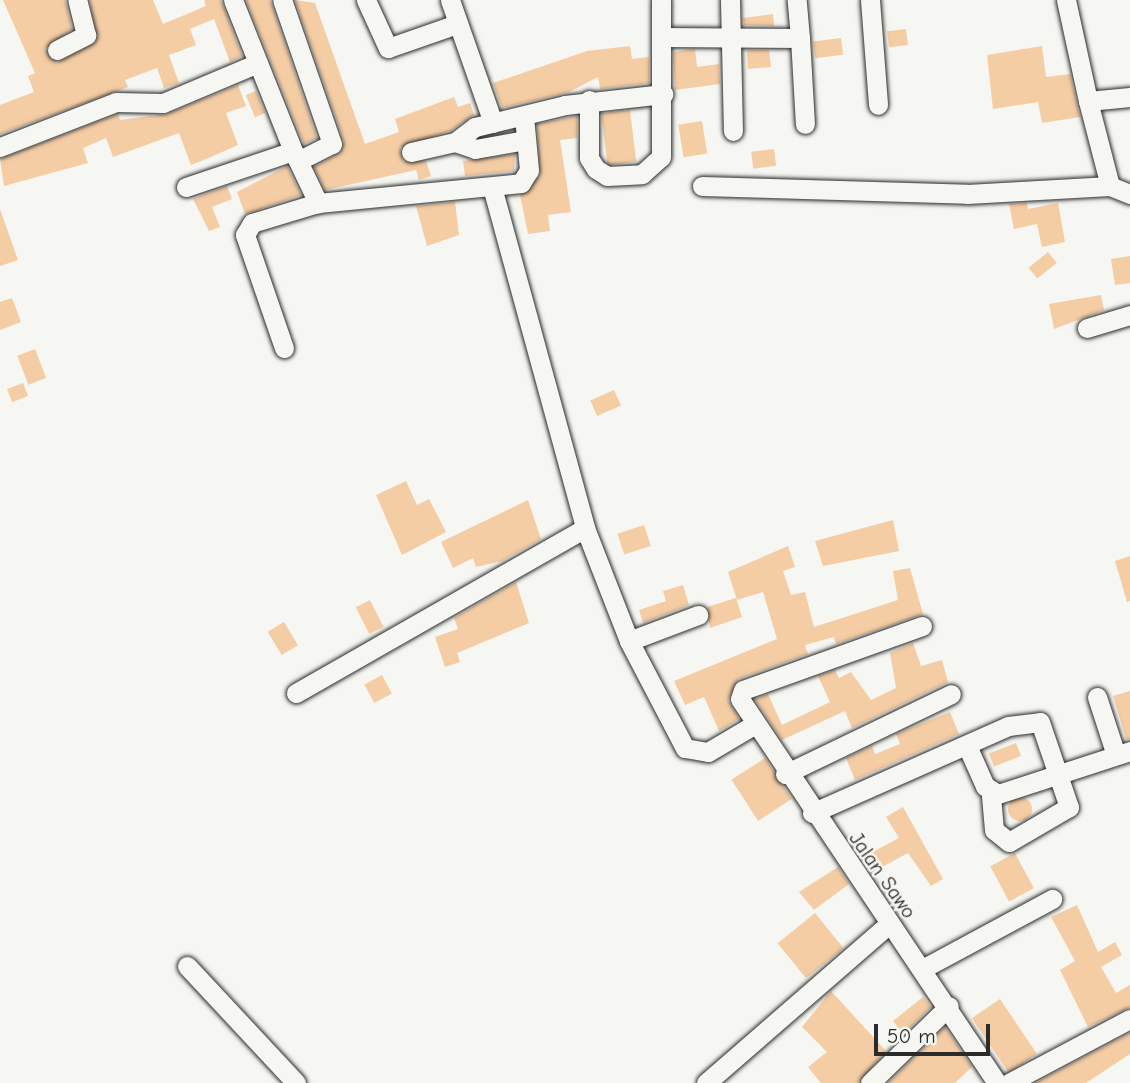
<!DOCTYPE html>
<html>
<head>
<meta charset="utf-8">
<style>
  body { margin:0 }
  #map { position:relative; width:1130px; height:1083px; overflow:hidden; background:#f6f6f2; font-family:"Comic Neue",sans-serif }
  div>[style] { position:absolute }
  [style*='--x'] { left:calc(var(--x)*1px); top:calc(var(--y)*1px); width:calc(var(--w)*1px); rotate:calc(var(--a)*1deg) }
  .building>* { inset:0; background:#f5cda4; transform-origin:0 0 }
  .round { border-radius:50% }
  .roads { filter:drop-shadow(0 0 2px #2b2b2b) drop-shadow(0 0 2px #2b2b2b) }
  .minor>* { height:19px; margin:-9.5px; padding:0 9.5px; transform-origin:9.5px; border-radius:9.5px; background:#f6f6f2 }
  span { translate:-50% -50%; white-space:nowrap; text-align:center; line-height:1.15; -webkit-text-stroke:5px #f6f6f2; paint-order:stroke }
  .street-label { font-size:21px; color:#2b2b2b }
  .scale { position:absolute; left:874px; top:1024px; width:116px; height:32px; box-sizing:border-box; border:4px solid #2b2b2b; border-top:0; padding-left:9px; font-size:21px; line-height:24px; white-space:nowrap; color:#2b2b2b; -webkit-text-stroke:5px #f6f6f2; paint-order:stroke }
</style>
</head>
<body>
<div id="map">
  <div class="building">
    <i style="clip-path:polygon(3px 0,65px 0,72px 29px,45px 49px,57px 62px,96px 42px,90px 0,153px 0,163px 24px,206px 6px,204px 0,221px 0,242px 56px,230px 62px,214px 19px,190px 29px,196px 45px,169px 55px,179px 83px,164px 88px,157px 68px,125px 80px,128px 87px,0 134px,0 105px,34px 92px,28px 76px,35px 73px)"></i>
    <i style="clip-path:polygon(246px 0,270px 0,317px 138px,304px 144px)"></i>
    <i style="clip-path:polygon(295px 0,315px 3px,365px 144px,399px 132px,395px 119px,454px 97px,458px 107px,470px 103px,474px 115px,450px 131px,400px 148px,403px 161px,426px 161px,431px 176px,419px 180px,416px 170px,325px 190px,314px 167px,341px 152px,344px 141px)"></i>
    <i style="clip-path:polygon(773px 14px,774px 26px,744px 25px,743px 18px)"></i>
    <i style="left:906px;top:29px;width:16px;height:19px;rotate:83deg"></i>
    <i style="left:841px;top:38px;width:17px;height:28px;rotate:83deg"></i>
    <i style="clip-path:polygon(630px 46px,632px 59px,649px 57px,649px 83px,600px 89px,598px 77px,569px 92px,502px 108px,493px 83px,587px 51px)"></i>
    <i style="clip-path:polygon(1042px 46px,1046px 77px,1070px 74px,1080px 117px,1042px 123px,1038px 102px,993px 109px,987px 55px)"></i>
    <i style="clip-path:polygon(695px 49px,697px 67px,719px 64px,720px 84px,675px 90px,673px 52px)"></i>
    <i style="clip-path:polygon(747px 50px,769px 50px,771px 67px,748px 69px)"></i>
    <i style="clip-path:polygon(238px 85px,246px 106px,226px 113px,238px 145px,211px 157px,191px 165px,179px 133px,113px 157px,106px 138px,83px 148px,88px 163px,4px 186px,0 159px,118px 114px,120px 120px,167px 114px)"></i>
    <i style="left:256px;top:91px;width:24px;height:11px;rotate:68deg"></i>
    <i style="left:630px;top:110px;width:52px;height:29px;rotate:83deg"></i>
    <i style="clip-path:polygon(577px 116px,577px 138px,560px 140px,571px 212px,548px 215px,550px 231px,528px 234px,520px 195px,540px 176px,537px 124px)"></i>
    <i style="left:702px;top:121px;width:33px;height:24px;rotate:81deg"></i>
    <i style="left:774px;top:149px;width:17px;height:23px;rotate:83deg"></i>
    <i style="clip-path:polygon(515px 154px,514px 171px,465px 176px,463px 161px)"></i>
    <i style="clip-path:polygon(287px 166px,301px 195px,245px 214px,237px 192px)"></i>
    <i style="clip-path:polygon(227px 186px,232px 199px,212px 207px,220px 227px,209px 231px,193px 199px)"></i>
    <i style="clip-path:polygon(455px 202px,459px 235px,427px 246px,416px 206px)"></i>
    <i style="clip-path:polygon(1027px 203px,1028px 209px,1058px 203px,1065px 242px,1042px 247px,1037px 224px,1014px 229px,1009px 204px)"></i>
    <i style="clip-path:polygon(0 209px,18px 260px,0 266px)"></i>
    <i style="left:1048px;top:252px;width:14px;height:25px;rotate:51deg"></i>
    <i style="clip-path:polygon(1130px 256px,1130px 283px,1115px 285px,1111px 259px)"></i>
    <i style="clip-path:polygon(1101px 295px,1104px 310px,1054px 329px,1049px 304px)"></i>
    <i style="clip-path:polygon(12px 298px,21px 322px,0 330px,0 302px)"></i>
    <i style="left:35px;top:349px;width:31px;height:19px;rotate:69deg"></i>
    <i style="left:23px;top:383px;width:14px;height:17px;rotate:69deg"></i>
    <i style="left:614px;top:390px;width:17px;height:26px;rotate:66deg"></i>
    <i style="clip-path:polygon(406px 481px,417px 505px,429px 499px,446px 532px,402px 555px,376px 495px)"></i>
    <i style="clip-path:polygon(528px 500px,541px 539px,502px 561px,476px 567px,473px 558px,453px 568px,441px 542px)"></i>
    <i style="clip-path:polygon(893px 520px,899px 551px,823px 566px,815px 541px)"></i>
    <i style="left:644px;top:525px;width:22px;height:28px;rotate:72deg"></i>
    <i style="clip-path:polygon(788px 546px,795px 567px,783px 571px,791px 595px,805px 592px,814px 627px,898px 600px,893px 571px,910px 568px,923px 614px,836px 644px,834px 637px,805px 645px,808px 654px,738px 679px,728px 700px,739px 719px,719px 731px,704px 697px,685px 705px,674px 681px,777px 639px,763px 592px,737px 600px,728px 572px)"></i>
    <i style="clip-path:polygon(1130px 556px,1130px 601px,1127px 602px,1115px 561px)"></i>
    <i style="clip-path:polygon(516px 582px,529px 623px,457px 653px,460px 662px,445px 667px,435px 637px,458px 629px,454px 618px)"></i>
    <i style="clip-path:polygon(683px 585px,689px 605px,643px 623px,639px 610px,666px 601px,663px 591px)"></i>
    <i style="clip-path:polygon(736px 598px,742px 617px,710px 628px,707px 607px)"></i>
    <i style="left:370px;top:600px;width:30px;height:16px;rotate:63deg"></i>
    <i style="left:284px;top:622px;width:27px;height:19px;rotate:59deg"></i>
    <i style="clip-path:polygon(913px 643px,921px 666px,942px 660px,948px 682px,852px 728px,845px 711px,782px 740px,755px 699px,768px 694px,782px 725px,830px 702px,818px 676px,835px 670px,839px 678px,851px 672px,871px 700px,896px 688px,890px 653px)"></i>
    <i style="left:382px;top:675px;width:21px;height:20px;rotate:62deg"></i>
    <i style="clip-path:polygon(1130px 691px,1130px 739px,1126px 739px,1113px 696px)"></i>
    <i style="clip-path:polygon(950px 712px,959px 734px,855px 780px,846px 758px,872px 746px,875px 754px,900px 744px,896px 734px)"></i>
    <i style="left:1016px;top:743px;width:14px;height:29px;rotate:69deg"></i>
    <i style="left:765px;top:758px;width:49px;height:40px;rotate:57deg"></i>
    <i class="round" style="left:1008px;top:797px;width:24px;height:24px"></i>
    <i style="clip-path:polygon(903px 807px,943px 879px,931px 886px,908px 853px,871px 873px,861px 858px,899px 838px,886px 817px)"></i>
    <i style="left:1015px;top:853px;width:40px;height:28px;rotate:62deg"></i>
    <i style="clip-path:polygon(838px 867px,849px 884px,814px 910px,799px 892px)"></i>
    <i style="clip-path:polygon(1077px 905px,1098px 952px,1115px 942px,1122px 955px,1101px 967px,1116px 993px,1130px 985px,1130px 1007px,1088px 1027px,1060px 970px,1075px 961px,1051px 917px)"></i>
    <i style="left:815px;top:913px;width:45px;height:48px;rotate:51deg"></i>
    <i style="clip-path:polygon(831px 991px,886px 1051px,858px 1083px,821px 1083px,808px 1067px,827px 1052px,802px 1027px)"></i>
    <i style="clip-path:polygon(923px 997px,931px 1007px,903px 1034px,893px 1021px)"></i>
    <i style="left:1000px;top:999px;width:66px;height:34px;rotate:56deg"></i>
    <i style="clip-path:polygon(945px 1027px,972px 1067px,955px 1083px,888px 1083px)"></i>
    <i style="clip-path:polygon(1130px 1033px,1130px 1054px,1086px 1083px,1035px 1083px)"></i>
  </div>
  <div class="roads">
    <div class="minor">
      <i style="--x:233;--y:0;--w:162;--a:68.3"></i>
      <i style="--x:366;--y:0;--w:53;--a:65.4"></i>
      <i style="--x:388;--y:48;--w:73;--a:-19.2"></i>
      <i style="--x:450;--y:0;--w:130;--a:70.7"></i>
      <i style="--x:730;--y:0;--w:131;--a:88.7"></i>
      <i style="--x:870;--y:0;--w:105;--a:85.6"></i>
      <i style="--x:1066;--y:0;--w:103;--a:77.7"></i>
      <i style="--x:1088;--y:101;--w:42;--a:-5.4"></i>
      <i style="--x:661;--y:37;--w:37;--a:-90"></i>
      <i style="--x:800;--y:38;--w:86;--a:86.7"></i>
      <i style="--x:57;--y:50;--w:33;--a:-27"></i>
      <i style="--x:86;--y:35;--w:36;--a:-104"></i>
      <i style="--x:589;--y:100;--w:58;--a:90"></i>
      <i style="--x:589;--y:158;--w:13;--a:58"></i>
      <i style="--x:596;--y:169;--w:13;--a:32"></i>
      <i style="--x:607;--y:176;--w:35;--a:-3"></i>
      <i style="--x:642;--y:174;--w:25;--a:-42"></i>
      <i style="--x:661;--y:157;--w:120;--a:-90"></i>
      <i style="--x:661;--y:37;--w:139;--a:0.4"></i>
      <i style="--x:800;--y:38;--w:38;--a:-95"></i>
      <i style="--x:1088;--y:101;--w:88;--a:75.5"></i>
      <i style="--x:1110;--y:186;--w:22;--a:22"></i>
      <i style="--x:455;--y:142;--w:21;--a:19"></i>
      <i style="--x:475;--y:149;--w:52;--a:-10"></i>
      <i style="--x:0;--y:147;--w:124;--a:-21.2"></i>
      <i style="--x:116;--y:102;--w:47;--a:1.2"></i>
      <i style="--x:163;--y:103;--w:103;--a:-22.8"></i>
      <i style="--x:411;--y:152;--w:45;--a:-12.8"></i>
      <i style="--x:455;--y:142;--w:25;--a:-37"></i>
      <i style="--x:475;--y:127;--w:93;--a:-13.7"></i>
      <i style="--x:565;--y:105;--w:99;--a:-6.4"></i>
      <i style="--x:298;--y:161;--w:47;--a:64.5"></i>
      <i style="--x:702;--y:186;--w:265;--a:1.7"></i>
      <i style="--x:967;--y:194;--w:143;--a:-3.2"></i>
      <i style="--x:186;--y:187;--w:113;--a:-18.6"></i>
      <i style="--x:293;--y:151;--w:11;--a:63"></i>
      <i style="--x:298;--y:161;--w:38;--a:-27"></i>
      <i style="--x:332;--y:144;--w:152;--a:-109.1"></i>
      <i style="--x:492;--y:187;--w:353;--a:74.7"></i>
      <i style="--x:585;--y:528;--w:121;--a:68.7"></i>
      <i style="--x:629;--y:641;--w:121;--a:62.4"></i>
      <i style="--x:685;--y:748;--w:23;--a:10"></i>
      <i style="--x:708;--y:752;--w:51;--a:-30.6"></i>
      <i style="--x:1087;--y:328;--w:45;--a:-16.8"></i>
      <i style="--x:284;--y:348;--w:120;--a:-109"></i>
      <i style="--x:245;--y:235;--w:14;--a:-60"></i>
      <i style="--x:252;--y:223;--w:69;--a:-16.9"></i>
      <i style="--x:318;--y:203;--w:204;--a:-5.6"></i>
      <i style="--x:521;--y:183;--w:15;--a:-58"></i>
      <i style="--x:529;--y:170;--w:54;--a:-95.3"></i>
      <i style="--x:922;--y:626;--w:190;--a:160.3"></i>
      <i style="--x:743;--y:690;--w:9;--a:108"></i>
      <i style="--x:740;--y:699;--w:462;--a:56.2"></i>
      <i style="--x:629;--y:641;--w:74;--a:-20.6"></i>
      <i style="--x:296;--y:693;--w:333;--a:-29.7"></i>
      <i style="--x:1097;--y:697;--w:61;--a:71.9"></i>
      <i style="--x:968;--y:748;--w:42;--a:65.9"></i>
      <i style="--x:985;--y:786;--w:15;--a:32"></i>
      <i style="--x:998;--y:794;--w:139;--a:-18"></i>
      <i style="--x:785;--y:774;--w:184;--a:-25.7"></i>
      <i style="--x:812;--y:813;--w:214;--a:-23.9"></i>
      <i style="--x:1008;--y:726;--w:32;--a:-7"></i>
      <i style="--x:1040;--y:722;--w:90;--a:71.2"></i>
      <i style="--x:1069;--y:807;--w:69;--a:149.7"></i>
      <i style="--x:1009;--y:842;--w:19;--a:-141"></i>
      <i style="--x:994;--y:830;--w:38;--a:-95"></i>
      <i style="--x:187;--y:966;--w:160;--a:47"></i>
      <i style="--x:922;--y:969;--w:148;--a:-28.3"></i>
      <i style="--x:706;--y:1083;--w:242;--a:-41"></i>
      <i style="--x:870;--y:1083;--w:110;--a:-44.3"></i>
      <i style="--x:1009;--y:1083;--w:137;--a:-27.9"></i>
    </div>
  </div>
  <div class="street-label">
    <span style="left:883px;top:875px;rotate:55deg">Jalan Sawo</span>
  </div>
  <div class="scale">50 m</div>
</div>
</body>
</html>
